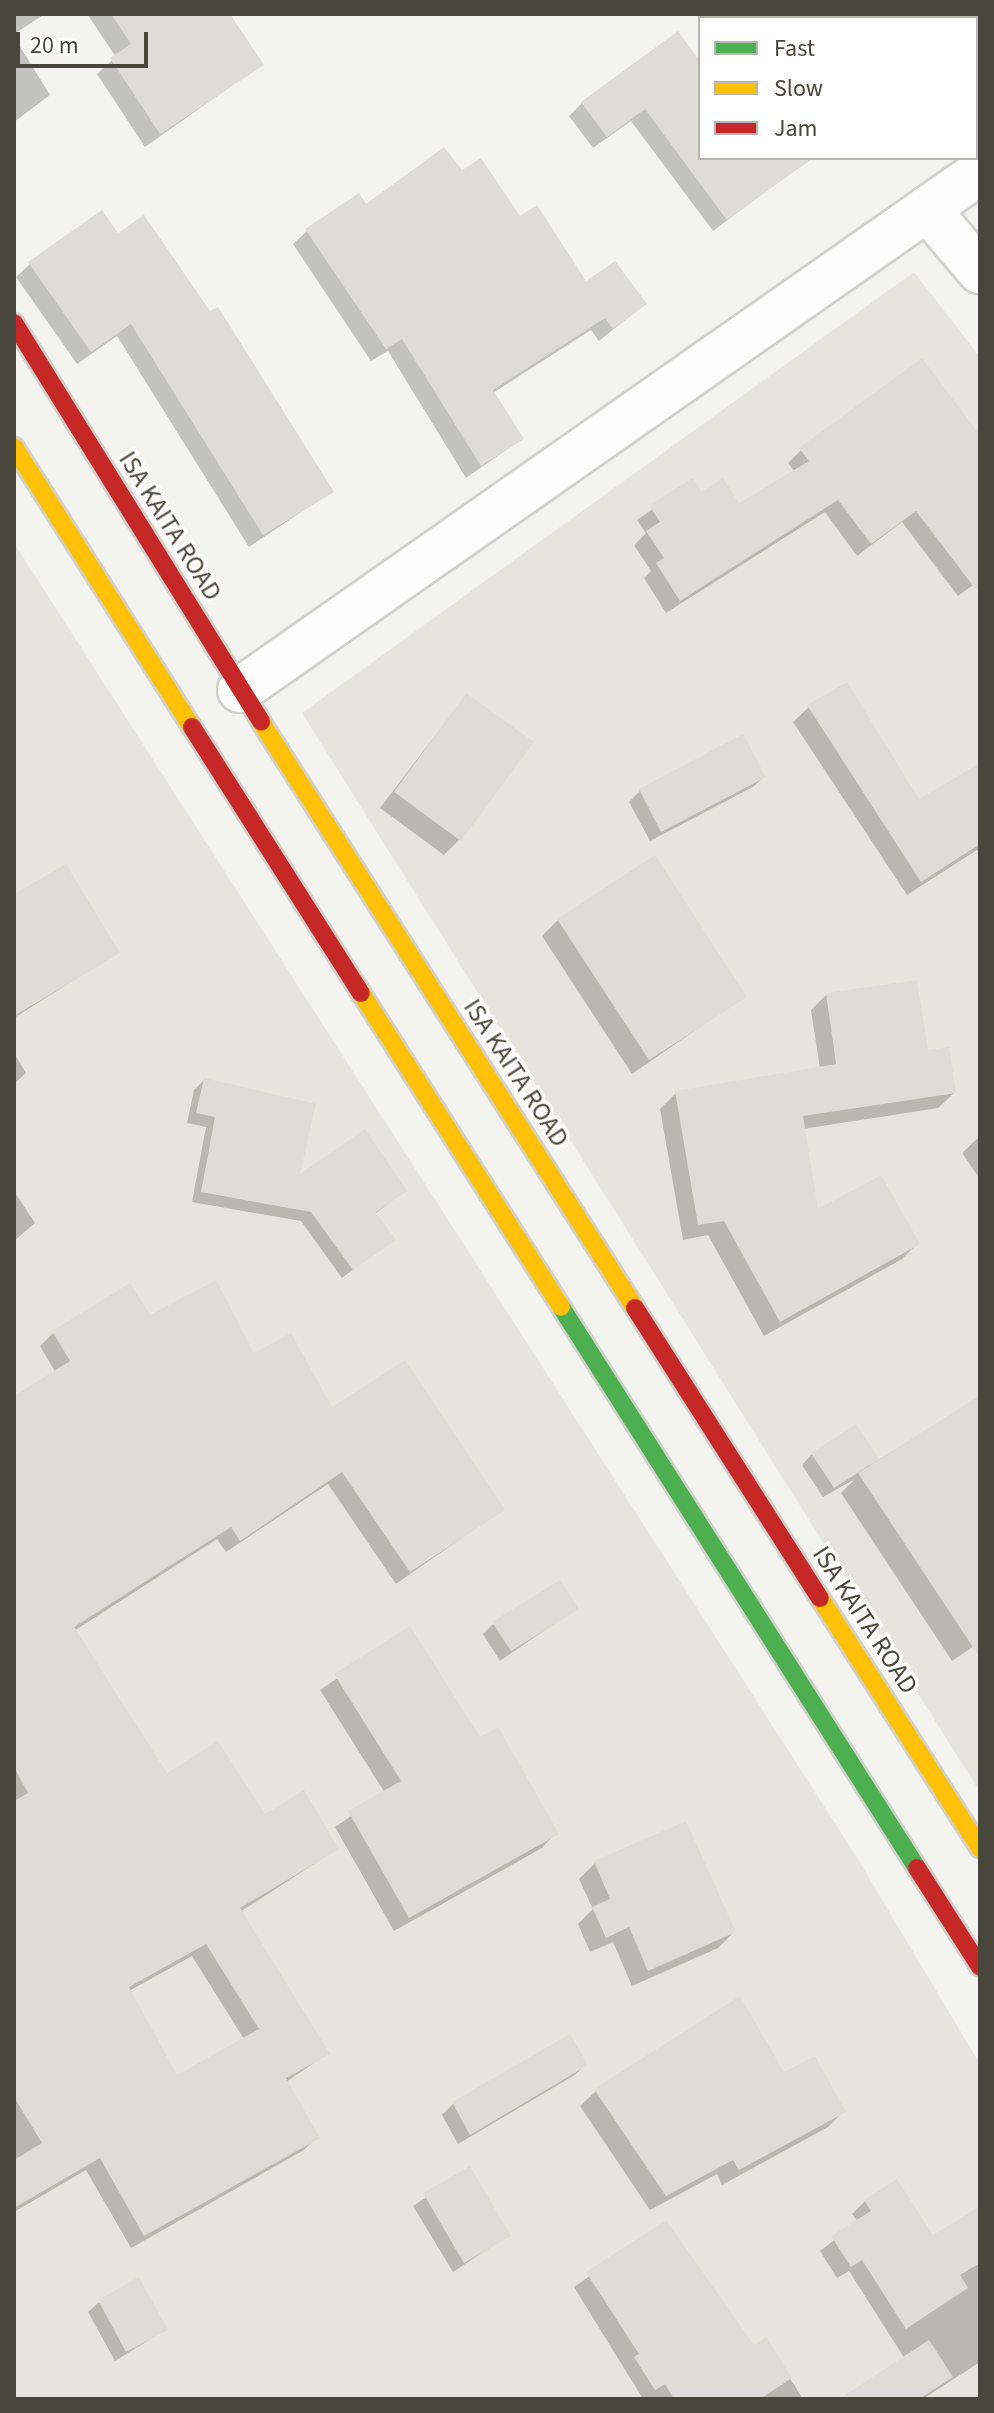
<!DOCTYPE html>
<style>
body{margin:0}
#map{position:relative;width:994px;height:2413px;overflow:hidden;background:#f3f3ef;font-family:"Source Sans 3",sans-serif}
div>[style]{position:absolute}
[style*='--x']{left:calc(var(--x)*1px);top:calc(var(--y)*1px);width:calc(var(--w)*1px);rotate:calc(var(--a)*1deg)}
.residential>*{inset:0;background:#e6e5dd}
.shadow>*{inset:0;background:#0003}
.building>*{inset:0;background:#dddcd7}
.roads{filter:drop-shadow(2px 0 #d1d1cc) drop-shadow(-2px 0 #d1d1cc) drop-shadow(0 2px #d1d1cc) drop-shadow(0 -2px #d1d1cc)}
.street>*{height:44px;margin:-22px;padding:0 22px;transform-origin:22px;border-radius:22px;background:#fdfdfd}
.fast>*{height:18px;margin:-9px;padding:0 9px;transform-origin:9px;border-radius:9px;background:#4caf50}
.slow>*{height:18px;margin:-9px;padding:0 9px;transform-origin:9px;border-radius:9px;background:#ffc107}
.jam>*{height:18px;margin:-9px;padding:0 9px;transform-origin:9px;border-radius:9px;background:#c62828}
span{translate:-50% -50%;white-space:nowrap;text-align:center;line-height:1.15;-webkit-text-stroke:7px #fff;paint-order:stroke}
.street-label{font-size:26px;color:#49463b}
.frame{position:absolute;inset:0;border:16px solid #49463b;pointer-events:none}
.legend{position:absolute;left:698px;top:16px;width:280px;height:144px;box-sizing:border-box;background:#fff;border:2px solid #b6b5b1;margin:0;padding:10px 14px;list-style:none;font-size:24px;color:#49463b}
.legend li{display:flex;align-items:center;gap:16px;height:40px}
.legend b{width:40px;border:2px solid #b6b5b1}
.scale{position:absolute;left:16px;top:32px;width:132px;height:36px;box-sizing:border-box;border:4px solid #49463b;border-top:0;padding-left:10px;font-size:24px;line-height:28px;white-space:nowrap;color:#49463b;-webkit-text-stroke:6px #fff;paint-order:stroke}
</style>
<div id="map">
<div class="residential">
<div style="clip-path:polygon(914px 272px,980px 357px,980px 1792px,302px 713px)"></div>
<div style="clip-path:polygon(14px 543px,856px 1856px,980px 2064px,980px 2399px,14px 2399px)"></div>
</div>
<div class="shadow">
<div style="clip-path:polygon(14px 14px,45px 14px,14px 34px)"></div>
<div style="clip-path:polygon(87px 14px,227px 14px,261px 65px,145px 147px,97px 74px,116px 57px)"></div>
<div style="clip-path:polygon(980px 31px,980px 77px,976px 71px)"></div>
<div style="clip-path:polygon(14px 37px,50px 95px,14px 122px)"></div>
<div style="clip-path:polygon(700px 65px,700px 158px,809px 159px,713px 231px,631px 121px,593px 148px,569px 116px,582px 103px)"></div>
<div style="clip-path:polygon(462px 173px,520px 218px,586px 284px,645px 304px,599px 341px,591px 330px,493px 393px,522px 439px,466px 478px,388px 351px,371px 361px,293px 244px,307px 231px)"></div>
<div style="clip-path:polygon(118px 236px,331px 492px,249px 547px,117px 336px,77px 364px,16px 277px,30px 264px)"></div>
<div style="clip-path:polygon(980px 438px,980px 580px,958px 596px,902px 522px,857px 556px,825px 512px,666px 613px,644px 578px,651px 571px,634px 545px,646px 533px,637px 520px,692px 481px,701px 495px,738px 506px,795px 472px,788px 463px,801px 450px)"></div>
<div style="clip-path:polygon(466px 695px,460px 839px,444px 855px,380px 808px)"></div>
<div style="clip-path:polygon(809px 707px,918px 801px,980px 766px,980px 853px,977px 850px,907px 895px,793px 722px)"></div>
<div style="clip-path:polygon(742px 737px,764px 777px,753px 787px,650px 841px,629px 802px,640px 791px)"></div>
<div style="clip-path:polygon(558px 920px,745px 996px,632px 1074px,542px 936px)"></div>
<div style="clip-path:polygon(14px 925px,117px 953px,14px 1018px)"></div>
<div style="clip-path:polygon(826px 995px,926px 1052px,954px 1093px,938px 1108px,803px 1129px,817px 1212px,917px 1244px,902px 1259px,764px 1336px,708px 1235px,683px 1240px,660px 1109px,676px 1093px,820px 1068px,811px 1010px)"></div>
<div style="clip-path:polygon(14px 1053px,26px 1073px,14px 1084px)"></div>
<div style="clip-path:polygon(204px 1080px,297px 1178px,404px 1191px,375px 1214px,393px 1239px,342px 1278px,301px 1221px,192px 1202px,206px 1127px,187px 1123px,194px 1090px)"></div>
<div style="clip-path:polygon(980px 1136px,980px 1179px,962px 1153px)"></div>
<div style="clip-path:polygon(14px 1191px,35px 1223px,14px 1241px)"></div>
<div style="clip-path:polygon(evenodd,129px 1286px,149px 1317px,253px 1356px,331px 1410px,502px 1510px,396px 1584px,328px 1484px,226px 1552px,217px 1539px,74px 1631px,167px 1776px,337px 1849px,240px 1912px,327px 2054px,286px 2082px,317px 2137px,304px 2150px,131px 2248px,86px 2170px,14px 2212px,14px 1399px,56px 1373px,40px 1346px,53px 1333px,129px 1286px,192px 1956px,244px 2039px,176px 2077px,129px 1991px,192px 1956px)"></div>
<div style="clip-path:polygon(980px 1397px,980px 1642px,952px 1661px,841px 1493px,855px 1479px,823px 1497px,802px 1465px,812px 1454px,877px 1459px,870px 1465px)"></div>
<div style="clip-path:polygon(577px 1608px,500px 1661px,483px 1634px,493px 1624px)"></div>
<div style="clip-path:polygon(410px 1629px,479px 1740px,556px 1833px,542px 1848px,394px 1931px,335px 1827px,385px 1793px,320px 1690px)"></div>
<div style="clip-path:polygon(685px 1824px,734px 1932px,718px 1948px,632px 1986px,613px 1942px,590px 1952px,578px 1924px,593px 1909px,579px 1879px,595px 1863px)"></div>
<div style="clip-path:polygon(569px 2036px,585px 2065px,575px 2075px,458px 2144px,442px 2115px,453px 2104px)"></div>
<div style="clip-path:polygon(596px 2091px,843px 2112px,828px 2127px,722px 2185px,717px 2174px,650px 2210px,580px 2106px)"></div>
<div style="clip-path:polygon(469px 2169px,509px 2235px,453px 2272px,413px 2206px)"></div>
<div style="clip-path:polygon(865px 2201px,933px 2237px,980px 2208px,980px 2362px,923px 2399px,843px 2399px,905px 2359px,849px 2271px,837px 2278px,820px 2251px,858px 2222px,852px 2214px)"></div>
<div style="clip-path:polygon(666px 2223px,753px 2347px,766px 2340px,803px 2399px,643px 2399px,574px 2287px)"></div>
<div style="clip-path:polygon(99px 2302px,165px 2330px,115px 2361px,88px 2312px)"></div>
</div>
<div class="building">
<div style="clip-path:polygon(111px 14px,230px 14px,264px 65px,160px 134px,110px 58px,131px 44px)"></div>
<div style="clip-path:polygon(678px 31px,700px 61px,700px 158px,813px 158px,727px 220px,645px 109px,607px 137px,581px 102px)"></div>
<div style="clip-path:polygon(444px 147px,462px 170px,481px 158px,520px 216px,537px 205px,586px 281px,615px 261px,647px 304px,613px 329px,605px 318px,493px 390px,524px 439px,481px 466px,402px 339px,386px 349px,305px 229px,359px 193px,366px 204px)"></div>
<div style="clip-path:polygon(102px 210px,118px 233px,144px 215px,210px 311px,218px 307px,334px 492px,263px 535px,131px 324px,91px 352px,28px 262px)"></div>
<div style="clip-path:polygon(922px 358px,980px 435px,980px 595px,916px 511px,871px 544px,838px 500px,680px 601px,656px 563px,664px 558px,646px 531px,660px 522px,649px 505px,693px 478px,702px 492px,723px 478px,739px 503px,809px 461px,799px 448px)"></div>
<div style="clip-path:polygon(847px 682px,919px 799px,980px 763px,980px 844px,921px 882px,807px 705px)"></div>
<div style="clip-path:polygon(466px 693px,534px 742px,461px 841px,394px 792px)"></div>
<div style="clip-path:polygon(743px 734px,766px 777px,661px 832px,639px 789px)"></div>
<div style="clip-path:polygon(655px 855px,747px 997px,649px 1060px,557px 919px)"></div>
<div style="clip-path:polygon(66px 864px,120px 953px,14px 1016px,14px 894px)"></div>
<div style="clip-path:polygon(917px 980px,928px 1050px,949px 1047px,956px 1093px,803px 1116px,818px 1209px,881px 1175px,920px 1244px,780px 1322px,724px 1221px,698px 1225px,675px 1091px,836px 1064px,826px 993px)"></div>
<div style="clip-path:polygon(204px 1078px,316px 1104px,300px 1174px,365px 1129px,407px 1191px,376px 1212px,396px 1240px,353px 1270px,311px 1212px,201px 1192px,215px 1117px,196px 1113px)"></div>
<div style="clip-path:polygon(evenodd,216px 1280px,254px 1353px,291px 1333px,332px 1407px,405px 1360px,505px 1510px,410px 1572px,342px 1472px,240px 1541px,231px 1527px,74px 1627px,167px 1773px,218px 1741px,265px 1814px,304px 1790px,339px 1849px,240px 1908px,330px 2054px,286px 2078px,320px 2138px,144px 2236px,100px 2158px,14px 2208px,14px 2160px,42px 2143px,14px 2097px,14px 1801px,28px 1793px,14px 1767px,14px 1396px,70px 1361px,52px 1331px,130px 1283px,150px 1315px,216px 1280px,206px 1944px,259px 2029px,177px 2075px,129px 1987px,206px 1944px)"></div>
<div style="clip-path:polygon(980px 1395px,980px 1658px,858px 1473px)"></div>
<div style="clip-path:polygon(856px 1424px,879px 1459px,834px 1488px,811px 1453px)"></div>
<div style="clip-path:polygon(560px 1580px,579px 1609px,511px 1651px,492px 1622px)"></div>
<div style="clip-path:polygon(410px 1626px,480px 1737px,498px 1727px,559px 1834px,409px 1918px,348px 1811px,401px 1781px,334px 1674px)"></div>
<div style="clip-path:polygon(686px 1821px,736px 1932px,648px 1971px,629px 1927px,606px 1938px,592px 1907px,610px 1899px,594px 1861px)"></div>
<div style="clip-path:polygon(740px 1996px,784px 2072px,815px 2056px,846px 2112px,739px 2170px,733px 2160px,666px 2196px,594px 2089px)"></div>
<div style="clip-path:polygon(570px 2034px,588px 2065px,470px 2135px,452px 2102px)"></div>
<div style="clip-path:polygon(470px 2166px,511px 2236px,464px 2263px,423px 2193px)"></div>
<div style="clip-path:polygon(897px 2179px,933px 2235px,980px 2206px,980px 2263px,960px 2275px,968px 2288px,906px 2329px,862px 2260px,851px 2267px,831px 2236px,871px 2211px,864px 2200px)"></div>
<div style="clip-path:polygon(666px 2220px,754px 2345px,766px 2337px,792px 2378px,760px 2399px,674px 2399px,665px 2384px,655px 2390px,634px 2357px,639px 2354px,586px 2272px)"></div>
<div style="clip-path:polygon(139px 2277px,168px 2330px,126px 2352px,98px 2300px)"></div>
<div style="clip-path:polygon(929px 2340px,953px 2377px,919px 2399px,839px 2399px)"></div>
</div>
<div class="roads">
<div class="street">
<div style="--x:927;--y:209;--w:82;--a:49.5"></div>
<div style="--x:240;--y:690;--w:903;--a:-34.99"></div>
</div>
<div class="fast">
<div style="--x:561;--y:1307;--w:664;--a:57.6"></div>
</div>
<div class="slow">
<div style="--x:14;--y:447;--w:332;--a:57.6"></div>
<div style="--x:261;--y:722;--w:695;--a:57.45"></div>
<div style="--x:361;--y:993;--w:372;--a:57.5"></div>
<div style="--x:820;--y:1598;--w:297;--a:57.4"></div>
</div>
<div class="jam">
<div style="--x:14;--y:323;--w:469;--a:58.2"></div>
<div style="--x:192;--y:727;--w:315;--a:57.6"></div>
<div style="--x:635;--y:1308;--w:344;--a:57.5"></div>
<div style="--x:917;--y:1868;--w:117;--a:57.5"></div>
</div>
</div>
<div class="street-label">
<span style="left:170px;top:526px;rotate:58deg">ISA KAITA ROAD</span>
<span style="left:516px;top:1073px;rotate:57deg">ISA KAITA ROAD</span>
<span style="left:865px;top:1620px;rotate:57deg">ISA KAITA ROAD</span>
</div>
<div class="frame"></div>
<ul class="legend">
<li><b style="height:10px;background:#4caf50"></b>Fast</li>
<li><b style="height:10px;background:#ffc107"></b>Slow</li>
<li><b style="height:10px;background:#c62828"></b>Jam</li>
</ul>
<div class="scale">20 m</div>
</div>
